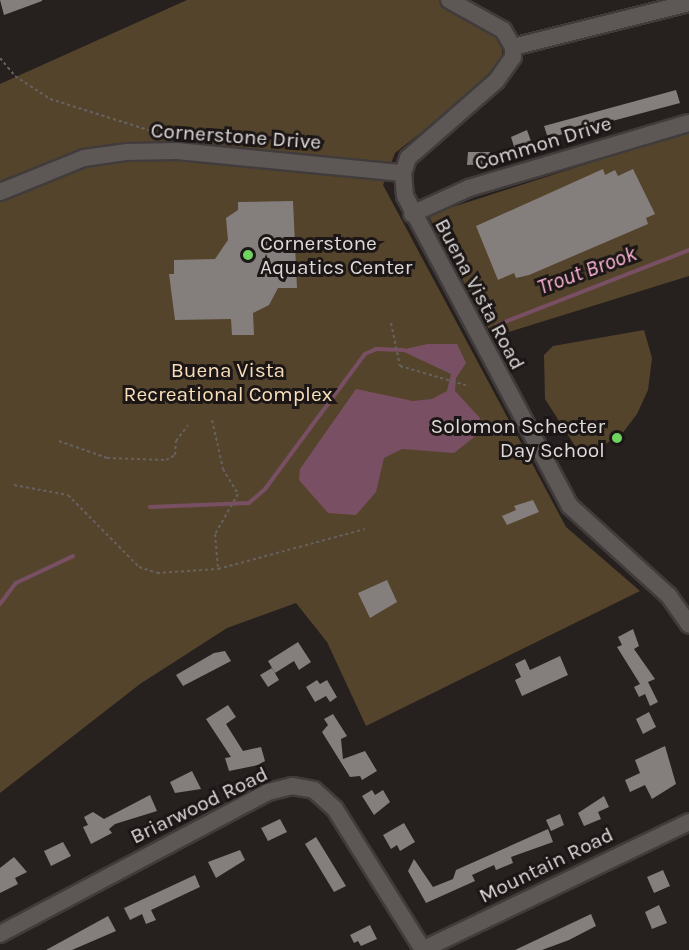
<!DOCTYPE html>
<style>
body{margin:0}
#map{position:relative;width:689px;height:950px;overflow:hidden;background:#26201f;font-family:Karla,sans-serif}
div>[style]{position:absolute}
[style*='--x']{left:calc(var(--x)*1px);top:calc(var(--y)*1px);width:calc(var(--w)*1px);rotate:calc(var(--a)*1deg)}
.green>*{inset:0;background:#54442c}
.water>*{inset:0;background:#795063}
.stream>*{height:4px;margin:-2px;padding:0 2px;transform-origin:2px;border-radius:2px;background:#795063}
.building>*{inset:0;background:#847f7c}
.path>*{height:2px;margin-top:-1px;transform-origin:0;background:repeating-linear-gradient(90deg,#666160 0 3px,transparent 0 6px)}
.roads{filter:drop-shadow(2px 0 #413c3b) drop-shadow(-2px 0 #413c3b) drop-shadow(0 2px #413c3b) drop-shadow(0 -2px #413c3b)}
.minor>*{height:16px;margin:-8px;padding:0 8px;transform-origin:8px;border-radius:8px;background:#5d5755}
.dots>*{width:16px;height:16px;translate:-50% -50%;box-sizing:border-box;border:3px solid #1c1716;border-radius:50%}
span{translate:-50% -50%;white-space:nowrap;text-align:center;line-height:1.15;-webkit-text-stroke:6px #1c1716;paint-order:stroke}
.street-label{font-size:21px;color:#dedad9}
.poi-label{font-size:21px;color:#dedad9}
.left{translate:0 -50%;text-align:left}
.right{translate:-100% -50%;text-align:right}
.park-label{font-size:21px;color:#f8dfba}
.water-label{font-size:22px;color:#fcb4d5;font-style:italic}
</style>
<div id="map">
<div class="green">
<div style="clip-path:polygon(187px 0,440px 0,500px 35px,504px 67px,395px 153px,383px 185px,566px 527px,640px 591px,366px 726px,327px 642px,296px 603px,227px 628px,140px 684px,0 793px,0 84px)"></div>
<div style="clip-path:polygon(689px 131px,689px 276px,493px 337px,428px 215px)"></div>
<div style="clip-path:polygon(644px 330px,652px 358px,648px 390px,637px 414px,621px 435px,582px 457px,545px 399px,544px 355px,553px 346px)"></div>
</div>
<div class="water">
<div style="clip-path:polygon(428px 344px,457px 344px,466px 363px,456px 378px,455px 391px,480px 418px,482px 431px,454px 453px,402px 449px,384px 458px,376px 492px,356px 515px,328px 513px,299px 480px,300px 469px,356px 389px,413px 401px,432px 399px,447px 391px,451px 374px,400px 350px)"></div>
</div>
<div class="stream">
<div style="--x:497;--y:325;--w:206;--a:-21.3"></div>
<div style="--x:150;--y:507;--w:99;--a:-2.3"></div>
<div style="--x:249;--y:503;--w:21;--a:-41"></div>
<div style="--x:265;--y:489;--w:168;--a:-53.5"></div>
<div style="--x:365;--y:354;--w:12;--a:-24"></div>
<div style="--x:376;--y:349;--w:27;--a:2"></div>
<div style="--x:0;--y:604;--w:26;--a:-53"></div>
<div style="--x:16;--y:583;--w:63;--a:-25.3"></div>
</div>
<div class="building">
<div style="clip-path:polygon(0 0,42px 0,42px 1px,4px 15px)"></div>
<div style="clip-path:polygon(676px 90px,680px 103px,548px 138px,544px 126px)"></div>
<div style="clip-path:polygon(527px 130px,533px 147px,516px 153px,511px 137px)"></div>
<div style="clip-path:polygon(468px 152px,490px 152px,488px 164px,467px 165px)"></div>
<div style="clip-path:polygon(603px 169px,605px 175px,615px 170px,618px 176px,633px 169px,655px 214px,646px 218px,648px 224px,529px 275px,516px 278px,514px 273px,498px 280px,476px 226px)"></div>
<div style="clip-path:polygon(293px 201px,297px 288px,278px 288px,269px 305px,253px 313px,254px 335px,232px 335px,231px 319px,175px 320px,169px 274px,174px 274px,174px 260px,215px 259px,228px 240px,226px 218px,238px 210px,238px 202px)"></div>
<div style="clip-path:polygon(533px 500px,539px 512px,507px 525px,502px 516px,516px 510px,514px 506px)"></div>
<div style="clip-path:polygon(387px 580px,397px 602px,370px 618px,358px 593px)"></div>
<div style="clip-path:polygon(633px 629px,639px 646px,634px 649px,655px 679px,648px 682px,658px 702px,650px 706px,645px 694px,639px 697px,634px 687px,640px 684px,617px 647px,622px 645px,618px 637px)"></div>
<div style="clip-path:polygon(298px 642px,311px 662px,299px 670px,294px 661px,275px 673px,268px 661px)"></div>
<div style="clip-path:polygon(225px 651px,231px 661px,183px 686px,176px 675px,214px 653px)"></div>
<div style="clip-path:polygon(560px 656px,568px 675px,522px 696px,515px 680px,521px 677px,515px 664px,525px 659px,530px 670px)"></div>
<div style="clip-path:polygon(272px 668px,279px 680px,268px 687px,260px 675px)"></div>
<div style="clip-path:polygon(317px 680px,320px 684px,327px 680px,337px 697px,330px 702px,326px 696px,315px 702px,306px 687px)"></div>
<div style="clip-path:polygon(228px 705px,236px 717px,226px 724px,243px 751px,261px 747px,265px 761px,258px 765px,229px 771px,225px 758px,231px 757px,206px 719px)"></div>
<div style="clip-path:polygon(649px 712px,656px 727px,643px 734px,636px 719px)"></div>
<div style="clip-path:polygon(333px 714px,347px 736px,341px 739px,343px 759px,365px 751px,377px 771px,362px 780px,360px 776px,350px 777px,322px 732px,328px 725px,324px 719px)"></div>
<div style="clip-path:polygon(665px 746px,676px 784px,652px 799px,645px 785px,630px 792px,625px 780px,640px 773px,635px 760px)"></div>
<div style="clip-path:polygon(192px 771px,201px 789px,175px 793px,170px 782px)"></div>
<div style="clip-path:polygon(372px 790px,375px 795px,383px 790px,390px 802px,374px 815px,362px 796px)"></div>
<div style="clip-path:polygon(150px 795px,157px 811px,115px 824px,109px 829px,112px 833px,91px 844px,83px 827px,88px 825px,84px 817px,93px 812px,104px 819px)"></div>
<div style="clip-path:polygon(604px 796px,609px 807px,598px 812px,601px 819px,584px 826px,578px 813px)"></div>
<div style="clip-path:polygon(560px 814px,564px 825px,551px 831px,546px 820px)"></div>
<div style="clip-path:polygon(280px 819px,287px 832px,268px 841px,261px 828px)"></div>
<div style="clip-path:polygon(404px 823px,415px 842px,400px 851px,397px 845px,391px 849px,383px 835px)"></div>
<div style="clip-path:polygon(548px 829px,553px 842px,511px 857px,513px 863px,496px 870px,494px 865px,472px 875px,475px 881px,426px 903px,408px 871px,414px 859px,433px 887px,453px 879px,456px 870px)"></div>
<div style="clip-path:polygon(316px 837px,346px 886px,334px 892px,305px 844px)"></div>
<div style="clip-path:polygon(63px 842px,71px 856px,51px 866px,44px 851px)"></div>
<div style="clip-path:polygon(240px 850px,245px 860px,216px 878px,208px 862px)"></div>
<div style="clip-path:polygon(14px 857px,27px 872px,15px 878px,18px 884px,0 893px,0 868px)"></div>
<div style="clip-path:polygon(663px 870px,670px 886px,654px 893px,647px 877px)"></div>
<div style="clip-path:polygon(195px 875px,200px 887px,151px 910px,156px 920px,146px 924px,142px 914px,130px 920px,124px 908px)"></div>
<div style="clip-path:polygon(659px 905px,667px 923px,652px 929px,645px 912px)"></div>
<div style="clip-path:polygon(591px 914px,596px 926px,569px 940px,542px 950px,515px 950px)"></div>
<div style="clip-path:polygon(108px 916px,116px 931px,72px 950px,46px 950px)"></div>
<div style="clip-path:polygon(370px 925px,377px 939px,361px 946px,358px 941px,354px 943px,350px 935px)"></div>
</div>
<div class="path">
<div style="--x:0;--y:58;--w:23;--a:50"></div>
<div style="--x:15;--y:76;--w:42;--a:33.3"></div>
<div style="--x:50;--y:99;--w:123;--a:17.5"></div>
<div style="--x:391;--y:323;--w:44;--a:78.2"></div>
<div style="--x:400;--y:366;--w:72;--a:16.2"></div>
<div style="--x:212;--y:420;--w:50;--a:77.3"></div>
<div style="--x:223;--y:469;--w:29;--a:59"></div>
<div style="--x:238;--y:494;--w:46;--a:119.9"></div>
<div style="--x:215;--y:534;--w:35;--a:85"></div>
<div style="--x:59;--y:441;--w:51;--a:19.5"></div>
<div style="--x:107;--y:458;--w:59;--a:1.9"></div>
<div style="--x:166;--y:460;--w:10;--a:-29"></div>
<div style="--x:175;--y:455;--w:14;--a:-86"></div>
<div style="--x:176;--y:441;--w:20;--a:-53"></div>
<div style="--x:14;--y:485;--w:55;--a:10.5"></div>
<div style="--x:68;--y:495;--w:101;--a:45.4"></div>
<div style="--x:139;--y:567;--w:19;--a:18"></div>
<div style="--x:157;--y:573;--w:61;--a:-3.8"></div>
<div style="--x:218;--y:569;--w:152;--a:-15.2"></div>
</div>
<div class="roads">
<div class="minor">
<div style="--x:449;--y:0;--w:62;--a:29.1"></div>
<div style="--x:503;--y:30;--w:20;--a:60"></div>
<div style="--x:513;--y:47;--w:10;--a:90"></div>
<div style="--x:513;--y:57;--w:29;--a:125"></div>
<div style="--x:496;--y:81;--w:117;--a:138.8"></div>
<div style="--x:408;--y:158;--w:16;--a:108"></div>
<div style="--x:403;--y:173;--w:23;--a:85"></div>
<div style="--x:405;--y:196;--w:351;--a:62"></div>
<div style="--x:570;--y:506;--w:134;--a:42.3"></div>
<div style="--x:669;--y:596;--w:35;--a:55"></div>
<div style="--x:513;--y:47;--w:181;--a:-14"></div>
<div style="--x:0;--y:192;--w:91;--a:-22"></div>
<div style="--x:84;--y:158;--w:42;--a:-8.1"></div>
<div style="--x:126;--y:152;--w:51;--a:-1.1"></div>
<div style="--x:177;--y:151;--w:227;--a:5.6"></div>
<div style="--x:412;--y:214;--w:63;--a:-24.5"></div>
<div style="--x:469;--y:188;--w:229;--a:-16.5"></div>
<div style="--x:0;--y:934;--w:303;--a:-27.9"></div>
<div style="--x:268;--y:792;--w:25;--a:-14"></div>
<div style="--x:292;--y:786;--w:22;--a:10"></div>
<div style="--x:314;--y:790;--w:28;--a:42"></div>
<div style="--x:335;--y:809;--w:166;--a:58"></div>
<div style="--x:422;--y:950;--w:296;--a:-25.6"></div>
</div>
</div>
<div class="dots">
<div style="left:248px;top:255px;background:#6fd35f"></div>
<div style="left:617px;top:438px;background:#6fd35f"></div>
</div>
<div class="street-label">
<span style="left:236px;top:136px;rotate:4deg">Cornerstone Drive</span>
<span style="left:543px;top:143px;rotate:-17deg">Common Drive</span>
<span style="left:480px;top:294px;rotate:62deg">Buena Vista Road</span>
<span style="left:199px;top:805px;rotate:-26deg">Briarwood Road</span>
<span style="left:546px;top:865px;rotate:-26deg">Mountain Road</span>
</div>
<div class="poi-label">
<span class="left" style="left:260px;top:255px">Cornerstone<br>Aquatics Center</span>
<span class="right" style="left:605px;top:438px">Solomon Schecter<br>Day School</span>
</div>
<div class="park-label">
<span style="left:228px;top:382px">Buena Vista<br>Recreational Complex</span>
</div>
<div class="water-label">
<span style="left:587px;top:271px;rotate:-20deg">Trout Brook</span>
</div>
</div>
